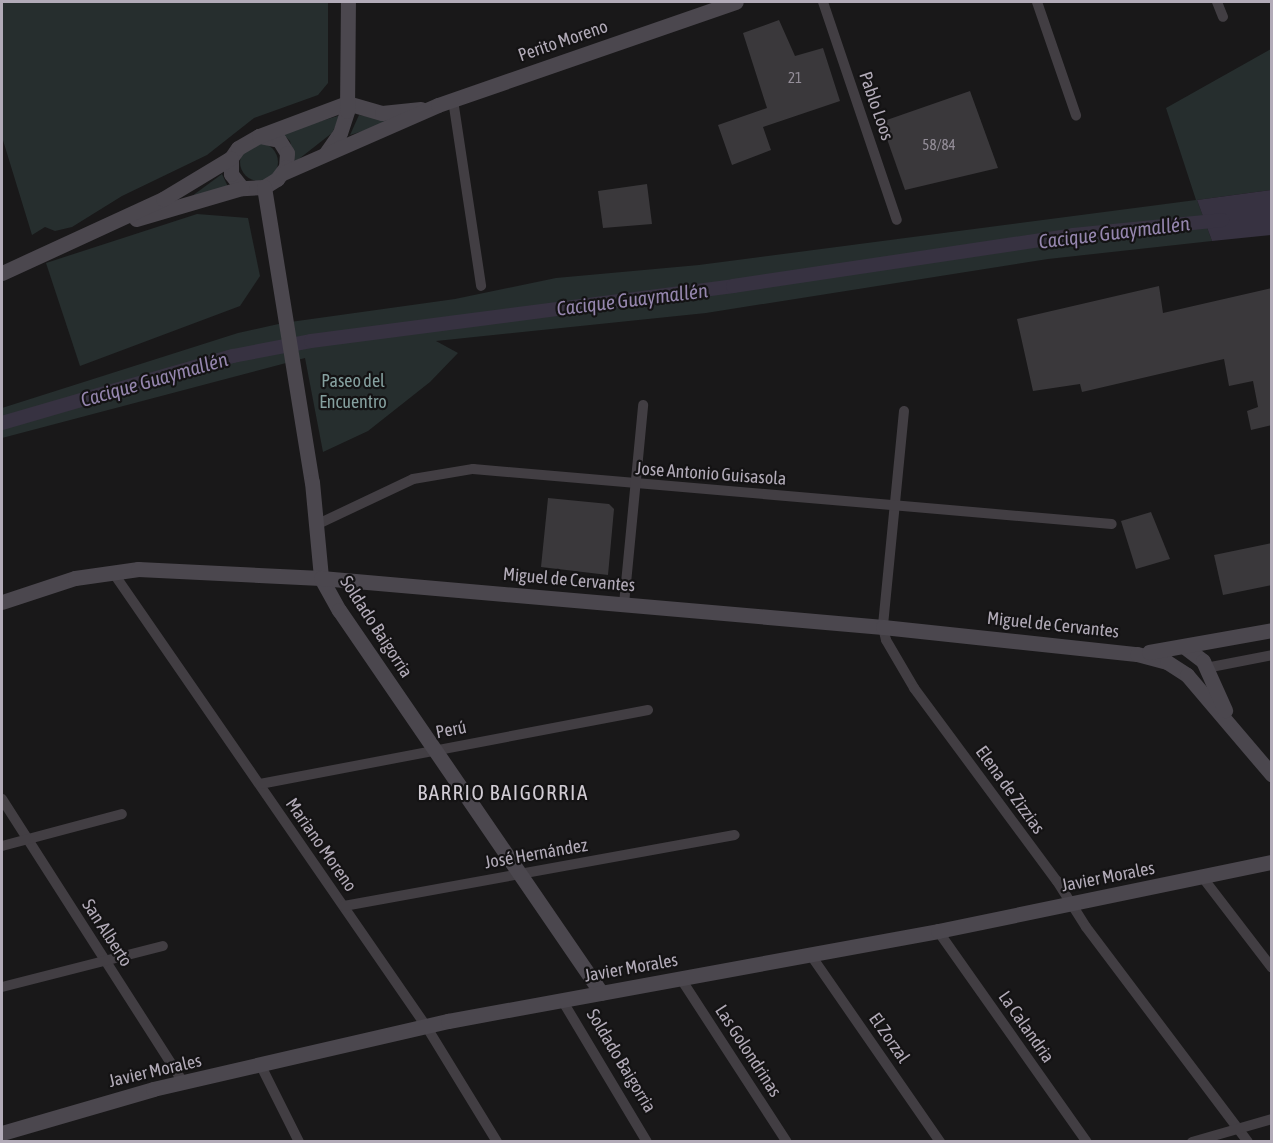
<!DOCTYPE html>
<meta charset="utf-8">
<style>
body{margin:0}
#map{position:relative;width:1273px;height:1143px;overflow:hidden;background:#191819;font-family:"Asap Condensed",sans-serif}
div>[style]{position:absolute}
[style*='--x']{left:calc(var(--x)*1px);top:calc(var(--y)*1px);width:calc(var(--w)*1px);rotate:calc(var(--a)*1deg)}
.green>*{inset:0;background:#262e2e}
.round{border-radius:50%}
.water>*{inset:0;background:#373241}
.canal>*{height:14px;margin:-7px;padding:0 7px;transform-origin:7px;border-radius:7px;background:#373241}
.building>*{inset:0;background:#3a383b}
.street>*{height:10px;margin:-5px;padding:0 5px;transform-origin:5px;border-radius:5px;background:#423e43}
.secondary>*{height:15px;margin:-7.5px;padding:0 7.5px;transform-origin:7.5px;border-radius:7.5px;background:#4b474e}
span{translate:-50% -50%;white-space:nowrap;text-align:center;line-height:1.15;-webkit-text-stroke:4.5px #141314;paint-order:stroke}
.number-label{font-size:15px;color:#948e99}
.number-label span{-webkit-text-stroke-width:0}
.street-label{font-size:18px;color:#b2abb8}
.park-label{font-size:18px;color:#85a09f}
.water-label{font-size:20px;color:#9586ae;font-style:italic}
.quarter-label{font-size:21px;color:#d1ccd4;letter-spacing:1.5px}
.frame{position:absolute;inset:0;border:3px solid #b2abb8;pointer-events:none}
</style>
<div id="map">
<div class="green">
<div style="clip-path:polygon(2px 2px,328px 2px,328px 83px,318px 95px,254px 118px,207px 155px,122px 196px,72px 227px,55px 231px,45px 227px,32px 235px,2px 137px)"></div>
<div style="clip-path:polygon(1271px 49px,1271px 190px,1197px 200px,1212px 241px,1048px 259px,706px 313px,436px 341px,458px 353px,430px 382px,368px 431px,323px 452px,305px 358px,2px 438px,2px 408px,238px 333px,283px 323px,455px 299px,556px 278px,699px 265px,1196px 200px,1166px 108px)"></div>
<div style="clip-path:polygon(341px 115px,332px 133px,295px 162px,290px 141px,282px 133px)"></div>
<div style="clip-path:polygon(359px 115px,389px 120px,389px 123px,350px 135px)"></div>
<div class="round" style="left:240px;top:143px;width:38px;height:38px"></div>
<div style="clip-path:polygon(222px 174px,229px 189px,192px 196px)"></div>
<div style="clip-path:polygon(197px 214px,248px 218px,260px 276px,240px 306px,80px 366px,46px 263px)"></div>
</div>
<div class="water">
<div style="clip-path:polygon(1271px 190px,1271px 235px,1212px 241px,1197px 200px)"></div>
</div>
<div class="canal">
<div style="--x:2;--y:423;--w:241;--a:-16.2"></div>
<div style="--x:233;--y:356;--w:79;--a:-10.9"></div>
<div style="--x:311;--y:341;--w:426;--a:-7.4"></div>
<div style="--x:733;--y:286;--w:344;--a:-8.5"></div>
<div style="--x:1073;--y:235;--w:150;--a:-5.7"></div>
</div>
<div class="building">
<div style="clip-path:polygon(779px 20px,795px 56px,823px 48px,840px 101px,763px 127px,771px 150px,732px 165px,718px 125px,767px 108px,743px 33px)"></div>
<div style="clip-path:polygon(970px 91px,998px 168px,905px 190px,881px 122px)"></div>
<div style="clip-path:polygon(647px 184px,652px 224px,603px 228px,598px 191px)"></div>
<div style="clip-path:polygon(1159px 286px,1163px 313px,1272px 288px,1272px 425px,1251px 430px,1247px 411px,1258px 407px,1253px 381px,1229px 386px,1224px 359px,1082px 392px,1080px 384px,1033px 391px,1017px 319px)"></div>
<div style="clip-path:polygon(548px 498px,609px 504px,614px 509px,608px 575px,541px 567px)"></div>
<div style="clip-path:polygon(1151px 512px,1170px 559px,1136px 569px,1121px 521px)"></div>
<div style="clip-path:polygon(1272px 543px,1272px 585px,1223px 595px,1214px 555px)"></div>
</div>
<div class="street">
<div style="--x:823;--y:2;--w:230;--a:71.3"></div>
<div style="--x:1037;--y:2;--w:120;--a:71"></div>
<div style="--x:1217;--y:2;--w:16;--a:68"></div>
<div style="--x:453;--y:100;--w:188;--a:81.4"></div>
<div style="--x:904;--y:411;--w:217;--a:95.6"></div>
<div style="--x:883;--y:627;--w:13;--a:77"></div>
<div style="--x:886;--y:640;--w:56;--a:59.7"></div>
<div style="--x:914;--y:688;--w:240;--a:53.5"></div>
<div style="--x:1057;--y:881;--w:54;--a:57.8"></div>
<div style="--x:1086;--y:927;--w:269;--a:53"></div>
<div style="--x:318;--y:524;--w:105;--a:-25.3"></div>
<div style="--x:413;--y:479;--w:61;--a:-9.5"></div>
<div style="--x:473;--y:469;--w:641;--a:4.92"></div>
<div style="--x:112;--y:571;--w:553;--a:55.39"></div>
<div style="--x:426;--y:1026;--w:136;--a:58.5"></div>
<div style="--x:624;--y:604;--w:200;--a:-84.5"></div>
<div style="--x:1211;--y:667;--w:62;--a:-11.1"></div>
<div style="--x:260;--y:784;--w:395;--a:-10.8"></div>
<div style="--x:2;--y:799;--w:338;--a:57.4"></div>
<div style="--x:2;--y:846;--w:124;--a:-14.9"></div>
<div style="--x:1203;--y:878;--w:113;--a:52.5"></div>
<div style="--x:344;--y:906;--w:397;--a:-10.3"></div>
<div style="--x:938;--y:931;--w:258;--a:54.8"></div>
<div style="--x:810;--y:954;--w:229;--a:55.3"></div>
<div style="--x:681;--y:979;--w:194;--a:57"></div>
<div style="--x:2;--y:987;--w:166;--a:-14.3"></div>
<div style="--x:562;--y:1000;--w:165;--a:59.1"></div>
<div style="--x:261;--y:1066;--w:85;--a:63.4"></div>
<div style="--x:1192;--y:1142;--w:83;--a:-16"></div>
</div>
<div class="secondary">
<div style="--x:259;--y:136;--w:20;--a:11"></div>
<div style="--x:279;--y:140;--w:15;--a:58"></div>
<div style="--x:287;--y:153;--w:14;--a:94"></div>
<div style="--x:286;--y:167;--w:15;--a:127"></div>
<div style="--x:277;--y:179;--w:15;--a:148"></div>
<div style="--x:264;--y:187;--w:22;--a:177"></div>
<div style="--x:242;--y:188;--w:18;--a:-128"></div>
<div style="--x:231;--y:174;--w:16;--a:-90"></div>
<div style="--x:231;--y:158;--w:12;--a:-55"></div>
<div style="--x:238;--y:148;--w:24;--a:-30"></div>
<div style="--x:259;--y:136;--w:94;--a:-20.6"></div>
<div style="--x:347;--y:103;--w:36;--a:16"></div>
<div style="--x:382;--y:113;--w:39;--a:-6"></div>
<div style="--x:326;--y:153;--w:24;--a:-55"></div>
<div style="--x:340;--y:133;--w:23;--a:-72"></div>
<div style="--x:347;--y:111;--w:109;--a:-89.5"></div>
<div style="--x:283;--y:173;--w:169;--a:-23.7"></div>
<div style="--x:438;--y:105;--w:315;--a:-19.1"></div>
<div style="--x:264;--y:187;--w:299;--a:80.8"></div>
<div style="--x:312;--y:482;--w:96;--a:84.6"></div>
<div style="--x:321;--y:578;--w:37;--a:61"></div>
<div style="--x:339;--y:610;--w:464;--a:55.6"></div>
<div style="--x:136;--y:219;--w:110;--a:-16.3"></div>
<div style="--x:2;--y:273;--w:177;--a:-24.7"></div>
<div style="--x:163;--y:199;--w:79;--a:-31.1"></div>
<div style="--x:2;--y:602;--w:77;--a:-18.2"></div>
<div style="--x:75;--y:578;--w:64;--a:-8.1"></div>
<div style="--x:138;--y:569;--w:183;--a:2.8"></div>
<div style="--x:321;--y:578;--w:564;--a:4.98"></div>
<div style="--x:883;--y:627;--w:255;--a:6.1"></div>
<div style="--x:1137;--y:654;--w:31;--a:15"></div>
<div style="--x:1167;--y:662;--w:24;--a:33"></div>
<div style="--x:1187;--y:675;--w:131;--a:49.6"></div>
<div style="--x:1186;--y:648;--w:21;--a:37"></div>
<div style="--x:1203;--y:661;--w:54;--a:65.8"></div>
<div style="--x:1149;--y:652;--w:125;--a:-10.1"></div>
<div style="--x:2;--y:1133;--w:157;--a:-16.2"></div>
<div style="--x:153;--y:1089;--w:303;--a:-13"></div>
<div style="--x:448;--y:1021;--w:498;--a:-10.4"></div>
<div style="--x:938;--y:931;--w:341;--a:-11.7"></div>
</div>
<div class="number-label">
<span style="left:795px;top:78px">21</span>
<span style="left:939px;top:145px">58/84</span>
</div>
<div class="street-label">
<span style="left:563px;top:41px;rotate:-19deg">Perito Moreno</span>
<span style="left:876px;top:106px;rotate:71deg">Pablo Loos</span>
<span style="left:711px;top:474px;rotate:4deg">Jose Antonio Guisasola</span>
<span style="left:569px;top:580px;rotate:5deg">Miguel de Cervantes</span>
<span style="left:1053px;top:625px;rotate:6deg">Miguel de Cervantes</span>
<span style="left:376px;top:627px;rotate:57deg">Soldado Baigorria</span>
<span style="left:451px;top:730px;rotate:-11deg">Perú</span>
<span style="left:1010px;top:790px;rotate:54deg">Elena de Zizzias</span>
<span style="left:321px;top:845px;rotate:55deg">Mariano Moreno</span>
<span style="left:536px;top:854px;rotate:-10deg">José Hernández</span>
<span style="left:1108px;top:877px;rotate:-11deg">Javier Morales</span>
<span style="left:107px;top:933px;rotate:57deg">San Alberto</span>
<span style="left:631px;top:968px;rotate:-10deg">Javier Morales</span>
<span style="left:1026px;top:1027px;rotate:55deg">La Calandria</span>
<span style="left:889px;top:1038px;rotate:55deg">El Zorzal</span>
<span style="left:748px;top:1051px;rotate:57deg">Las Golondrinas</span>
<span style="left:621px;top:1061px;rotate:59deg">Soldado Baigorria</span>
<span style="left:155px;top:1071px;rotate:-13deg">Javier Morales</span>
</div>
<div class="park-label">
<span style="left:353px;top:392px">Paseo del<br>Encuentro</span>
</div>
<div class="water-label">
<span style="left:1114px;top:232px;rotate:-7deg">Cacique Guaymallén</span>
<span style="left:632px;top:299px;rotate:-7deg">Cacique Guaymallén</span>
<span style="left:154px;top:379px;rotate:-16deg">Cacique Guaymallén</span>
</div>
<div class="quarter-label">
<span style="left:503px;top:792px">BARRIO BAIGORRIA</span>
</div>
<div class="frame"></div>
</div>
